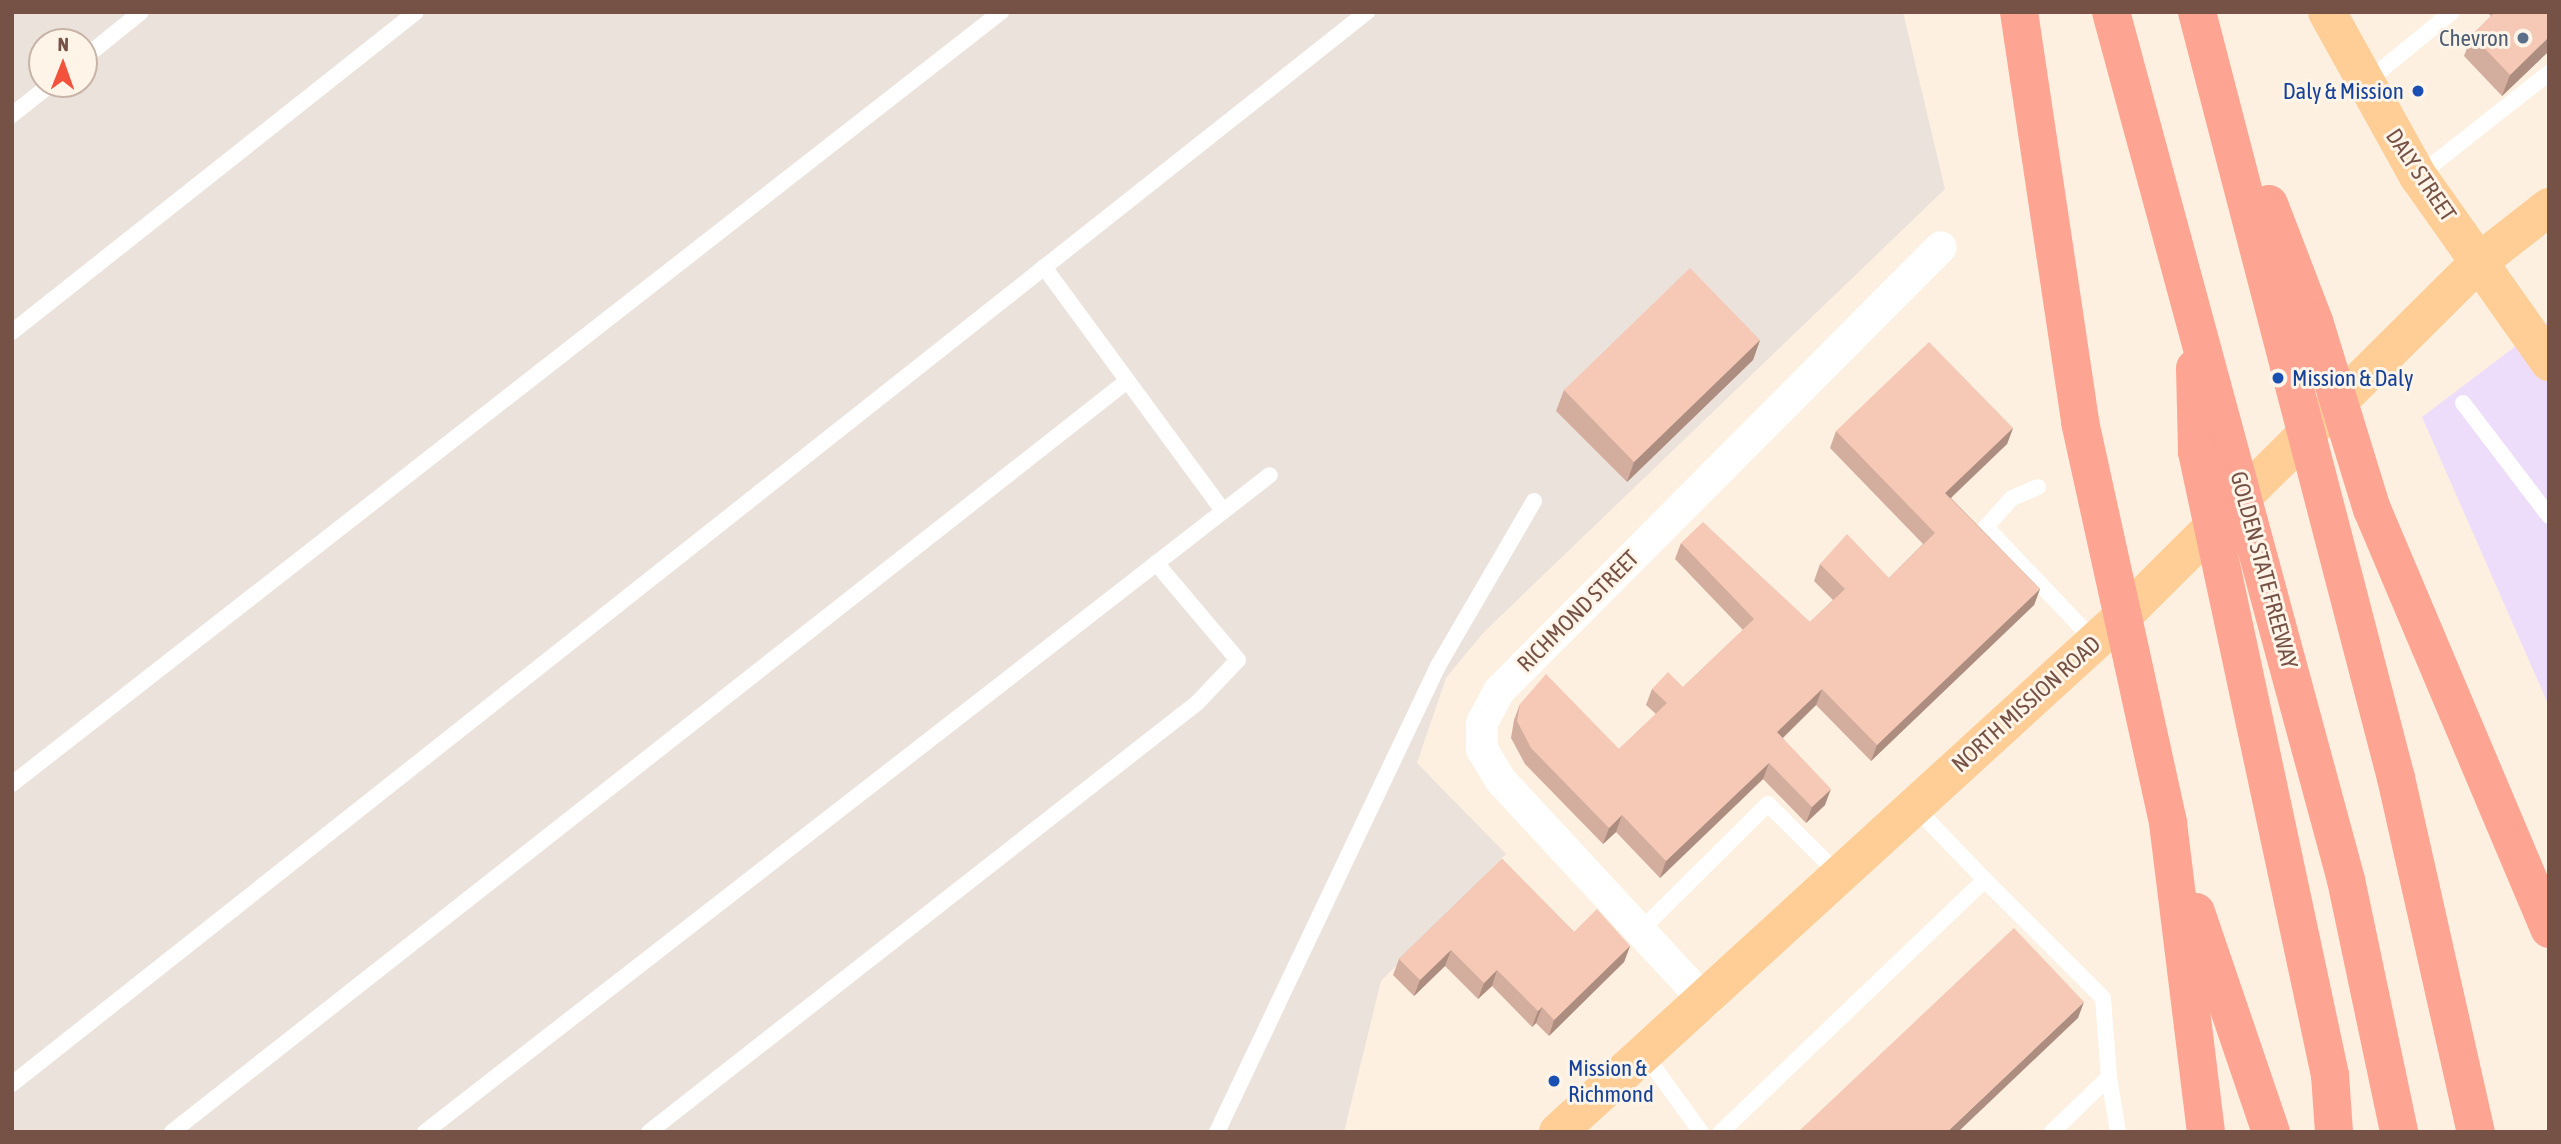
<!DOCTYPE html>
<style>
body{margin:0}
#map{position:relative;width:2561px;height:1144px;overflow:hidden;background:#fef0e0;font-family:"Asap Condensed",sans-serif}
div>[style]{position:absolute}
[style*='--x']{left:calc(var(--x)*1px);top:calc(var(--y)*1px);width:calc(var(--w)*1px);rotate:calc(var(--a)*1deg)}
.industrial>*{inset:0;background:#ece2dc}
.education>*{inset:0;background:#edddfa}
.lane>*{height:16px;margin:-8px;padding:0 8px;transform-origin:8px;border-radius:8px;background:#fff}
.street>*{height:32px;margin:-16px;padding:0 16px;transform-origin:16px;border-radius:16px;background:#fff}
.primary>*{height:38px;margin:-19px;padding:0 19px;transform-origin:19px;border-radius:19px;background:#ffce96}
.highway>*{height:38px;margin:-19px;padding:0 19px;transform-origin:19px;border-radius:19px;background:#fda492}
.wall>*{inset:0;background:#d3ad9d}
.shaded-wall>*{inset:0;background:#ac8d7f}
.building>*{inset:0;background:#f5c9b6}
.dots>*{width:19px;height:19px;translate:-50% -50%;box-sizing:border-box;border:4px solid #fff4e8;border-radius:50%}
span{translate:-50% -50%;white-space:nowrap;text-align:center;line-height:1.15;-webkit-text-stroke:6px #fff4e8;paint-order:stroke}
.service-label{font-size:23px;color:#4e5e75}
.right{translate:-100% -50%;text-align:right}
.transit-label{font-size:23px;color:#164399}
.left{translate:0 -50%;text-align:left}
.street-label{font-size:23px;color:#765246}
.frame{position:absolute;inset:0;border:14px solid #765246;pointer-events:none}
.north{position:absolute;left:28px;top:28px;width:70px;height:70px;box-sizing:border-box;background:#fff4e8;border:2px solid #c8b3a7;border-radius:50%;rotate:1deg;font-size:19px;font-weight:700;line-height:28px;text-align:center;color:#765246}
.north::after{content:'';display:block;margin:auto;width:24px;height:32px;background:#f1533c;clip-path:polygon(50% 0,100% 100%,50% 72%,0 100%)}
</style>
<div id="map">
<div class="industrial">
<div style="clip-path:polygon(evenodd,12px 12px,1903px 12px,1945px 189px,1483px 633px,1446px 678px,1417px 763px,1506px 854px,1381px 981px,1344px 1132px,12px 1132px,12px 12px,42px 42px,84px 42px,84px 84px,42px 84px,42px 42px)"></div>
</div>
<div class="education">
<div style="clip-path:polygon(2549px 321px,2549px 706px,2422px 417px)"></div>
</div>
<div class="lane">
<div style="--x:84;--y:58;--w:73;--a:-38.9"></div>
<div style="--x:2364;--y:84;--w:114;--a:-39.3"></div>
<div style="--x:12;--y:115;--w:50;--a:-38.5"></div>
<div style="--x:2418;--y:176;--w:167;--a:-38.2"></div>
<div style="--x:1044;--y:267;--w:303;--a:53.7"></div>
<div style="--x:12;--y:332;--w:515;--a:-38.38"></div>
<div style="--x:2463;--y:403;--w:142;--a:52.7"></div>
<div style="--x:2038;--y:487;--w:28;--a:157"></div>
<div style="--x:2012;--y:498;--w:39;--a:132"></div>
<div style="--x:1986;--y:527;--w:158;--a:46.5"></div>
<div style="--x:12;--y:784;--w:1255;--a:-37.98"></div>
<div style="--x:1985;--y:880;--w:167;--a:45"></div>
<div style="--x:2103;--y:998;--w:79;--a:85.7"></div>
<div style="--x:2109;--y:1077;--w:79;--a:136"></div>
<div style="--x:1640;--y:931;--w:180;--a:-44.8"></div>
<div style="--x:1768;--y:804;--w:100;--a:45"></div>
<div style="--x:1645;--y:1055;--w:95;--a:54"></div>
<div style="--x:2109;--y:1077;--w:56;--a:80.7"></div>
<div style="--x:12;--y:1084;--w:1728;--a:-38.35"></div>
<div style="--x:172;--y:1132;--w:1215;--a:-38.18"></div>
<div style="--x:425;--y:1132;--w:1070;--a:-37.87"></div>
<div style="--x:649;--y:1132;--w:696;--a:-38.06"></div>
<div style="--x:1197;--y:703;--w:59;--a:-46.4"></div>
<div style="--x:1238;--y:660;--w:127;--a:-130.2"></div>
<div style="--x:1217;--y:1132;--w:516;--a:-64.63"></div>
<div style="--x:1438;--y:666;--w:191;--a:-59.8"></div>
<div style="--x:1721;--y:1132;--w:365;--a:-43.7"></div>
<div style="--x:1985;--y:880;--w:101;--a:-133.8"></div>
</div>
<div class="street">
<div style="--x:1706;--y:1002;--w:301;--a:-132.8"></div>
<div style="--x:1501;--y:781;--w:37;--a:-121"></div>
<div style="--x:1482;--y:749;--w:26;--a:-90"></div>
<div style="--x:1482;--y:723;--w:36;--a:-62"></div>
<div style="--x:1499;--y:691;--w:626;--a:-45.13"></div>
</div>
<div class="primary">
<div style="--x:2327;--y:12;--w:188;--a:61"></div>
<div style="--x:2418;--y:176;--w:228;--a:54.8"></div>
<div style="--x:1558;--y:1132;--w:767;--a:-42.41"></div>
<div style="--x:2124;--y:615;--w:502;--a:-44.84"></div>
<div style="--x:2480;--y:261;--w:88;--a:-38"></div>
</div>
<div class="highway">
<div style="--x:2019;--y:12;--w:415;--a:81.5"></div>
<div style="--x:2080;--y:422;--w:411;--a:77.6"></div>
<div style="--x:2168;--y:823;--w:311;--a:83"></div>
<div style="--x:2111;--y:12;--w:899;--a:74.85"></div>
<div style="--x:2346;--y:880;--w:258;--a:78.1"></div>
<div style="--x:2197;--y:12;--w:791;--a:75.44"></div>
<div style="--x:2396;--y:778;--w:363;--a:77.3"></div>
<div style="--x:2269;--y:204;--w:125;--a:69"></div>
<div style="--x:2314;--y:321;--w:197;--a:72.9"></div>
<div style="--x:2372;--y:509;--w:456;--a:67.1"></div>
<div style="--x:2195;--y:368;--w:84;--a:88.6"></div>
<div style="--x:2197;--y:452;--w:637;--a:77.95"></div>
<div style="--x:2330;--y:1075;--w:57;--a:86"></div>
<div style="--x:2196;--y:912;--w:232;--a:71.2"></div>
</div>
<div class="wall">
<div style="clip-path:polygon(2487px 12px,2549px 12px,2549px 51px,2502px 96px,2464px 56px,2472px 35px,2491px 16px)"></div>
<div style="clip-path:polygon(1760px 340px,1753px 360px,1627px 482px,1556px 411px,1564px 390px)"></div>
<div style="clip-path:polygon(2013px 428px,2007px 444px,1951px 498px,2040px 589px,2034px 605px,1871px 761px,1816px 705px,1783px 738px,1825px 805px,1806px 823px,1763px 779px,1660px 878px,1616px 832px,1603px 844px,1525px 764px,1511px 738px,1514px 720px,1520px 704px,1619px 749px,1656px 714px,1646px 705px,1652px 689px,1683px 687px,1743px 630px,1675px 559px,1681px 543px,1810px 622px,1833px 600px,1814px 581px,1820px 564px,1889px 578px,1923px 544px,1830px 448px,1836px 431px)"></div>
<div style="clip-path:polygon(1502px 859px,1574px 932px,1630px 946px,1624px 962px,1549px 1036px,1536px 1023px,1532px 1027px,1492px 986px,1478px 999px,1445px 966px,1414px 996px,1393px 975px,1399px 959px)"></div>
</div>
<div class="shaded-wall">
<div style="clip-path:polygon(2549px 37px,2549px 51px,2502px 96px,2510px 75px)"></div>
<div style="clip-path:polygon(1760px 340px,1753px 360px,1627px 482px,1634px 462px)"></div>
<div style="clip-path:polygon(2013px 428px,2007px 444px,1939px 509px,1945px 493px)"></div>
<div style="clip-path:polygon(2040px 589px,2034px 605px,1871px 761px,1877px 745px)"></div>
<div style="clip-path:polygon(1822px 689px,1816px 705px,1771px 749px,1777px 732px)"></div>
<div style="clip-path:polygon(1769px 763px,1763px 779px,1660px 878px,1666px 861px)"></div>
<div style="clip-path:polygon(1831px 789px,1825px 805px,1806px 823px,1812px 807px)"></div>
<div style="clip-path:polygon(1622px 815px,1616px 832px,1603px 844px,1609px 828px)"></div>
<div style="clip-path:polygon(1630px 946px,1624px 962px,1549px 1036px,1554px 1020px)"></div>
<div style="clip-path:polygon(1451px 950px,1445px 966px,1414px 996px,1420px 980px)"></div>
<div style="clip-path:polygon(1497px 970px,1492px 986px,1478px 999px,1484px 983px)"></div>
<div style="clip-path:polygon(2084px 1002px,2078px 1018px,1958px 1132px,1947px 1132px)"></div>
<div style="clip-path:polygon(1542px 1007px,1536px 1023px,1532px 1027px,1538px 1011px)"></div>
</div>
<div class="building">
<div style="clip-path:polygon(2495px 12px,2549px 12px,2549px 37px,2510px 75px,2472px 35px)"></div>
<div style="clip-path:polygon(1690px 268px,1760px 340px,1634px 462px,1564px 390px)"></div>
<div style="clip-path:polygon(1929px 342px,2013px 428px,1945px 493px,2040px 589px,1877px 745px,1822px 689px,1777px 732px,1831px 789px,1812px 807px,1769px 763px,1666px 861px,1622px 815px,1609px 828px,1531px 748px,1517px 721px,1520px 704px,1546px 674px,1619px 749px,1667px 703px,1652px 689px,1668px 672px,1683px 687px,1754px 619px,1681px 543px,1703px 522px,1810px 622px,1845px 589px,1820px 564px,1847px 534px,1889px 578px,1935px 533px,1836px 431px)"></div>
<div style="clip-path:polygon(1502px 859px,1574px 932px,1597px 909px,1630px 946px,1554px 1020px,1542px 1007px,1538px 1011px,1497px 970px,1484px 983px,1451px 950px,1420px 980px,1399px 959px)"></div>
<div style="clip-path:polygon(2014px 928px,2084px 1002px,1947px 1132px,1798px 1132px)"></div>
</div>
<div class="dots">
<div style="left:2523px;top:38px;background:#5c6f8a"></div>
<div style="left:2418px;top:91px;background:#1a4fb4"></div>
<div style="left:2278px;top:378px;background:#1a4fb4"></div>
<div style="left:1554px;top:1081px;background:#1a4fb4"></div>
</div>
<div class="service-label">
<span class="right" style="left:2509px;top:38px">Chevron</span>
</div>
<div class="transit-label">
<span class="right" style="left:2404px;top:91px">Daly &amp; Mission</span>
<span class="left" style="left:2292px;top:378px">Mission &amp; Daly</span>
<span class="left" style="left:1568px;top:1081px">Mission &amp;<br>Richmond</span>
</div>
<div class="street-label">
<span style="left:2421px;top:175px;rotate:56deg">DALY STREET</span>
<span style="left:2264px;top:570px;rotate:75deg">GOLDEN STATE FREEWAY</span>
<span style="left:1578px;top:611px;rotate:-45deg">RICHMOND STREET</span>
<span style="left:2026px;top:704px;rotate:-42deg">NORTH MISSION ROAD</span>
</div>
<div class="frame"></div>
<div class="north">N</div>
</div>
